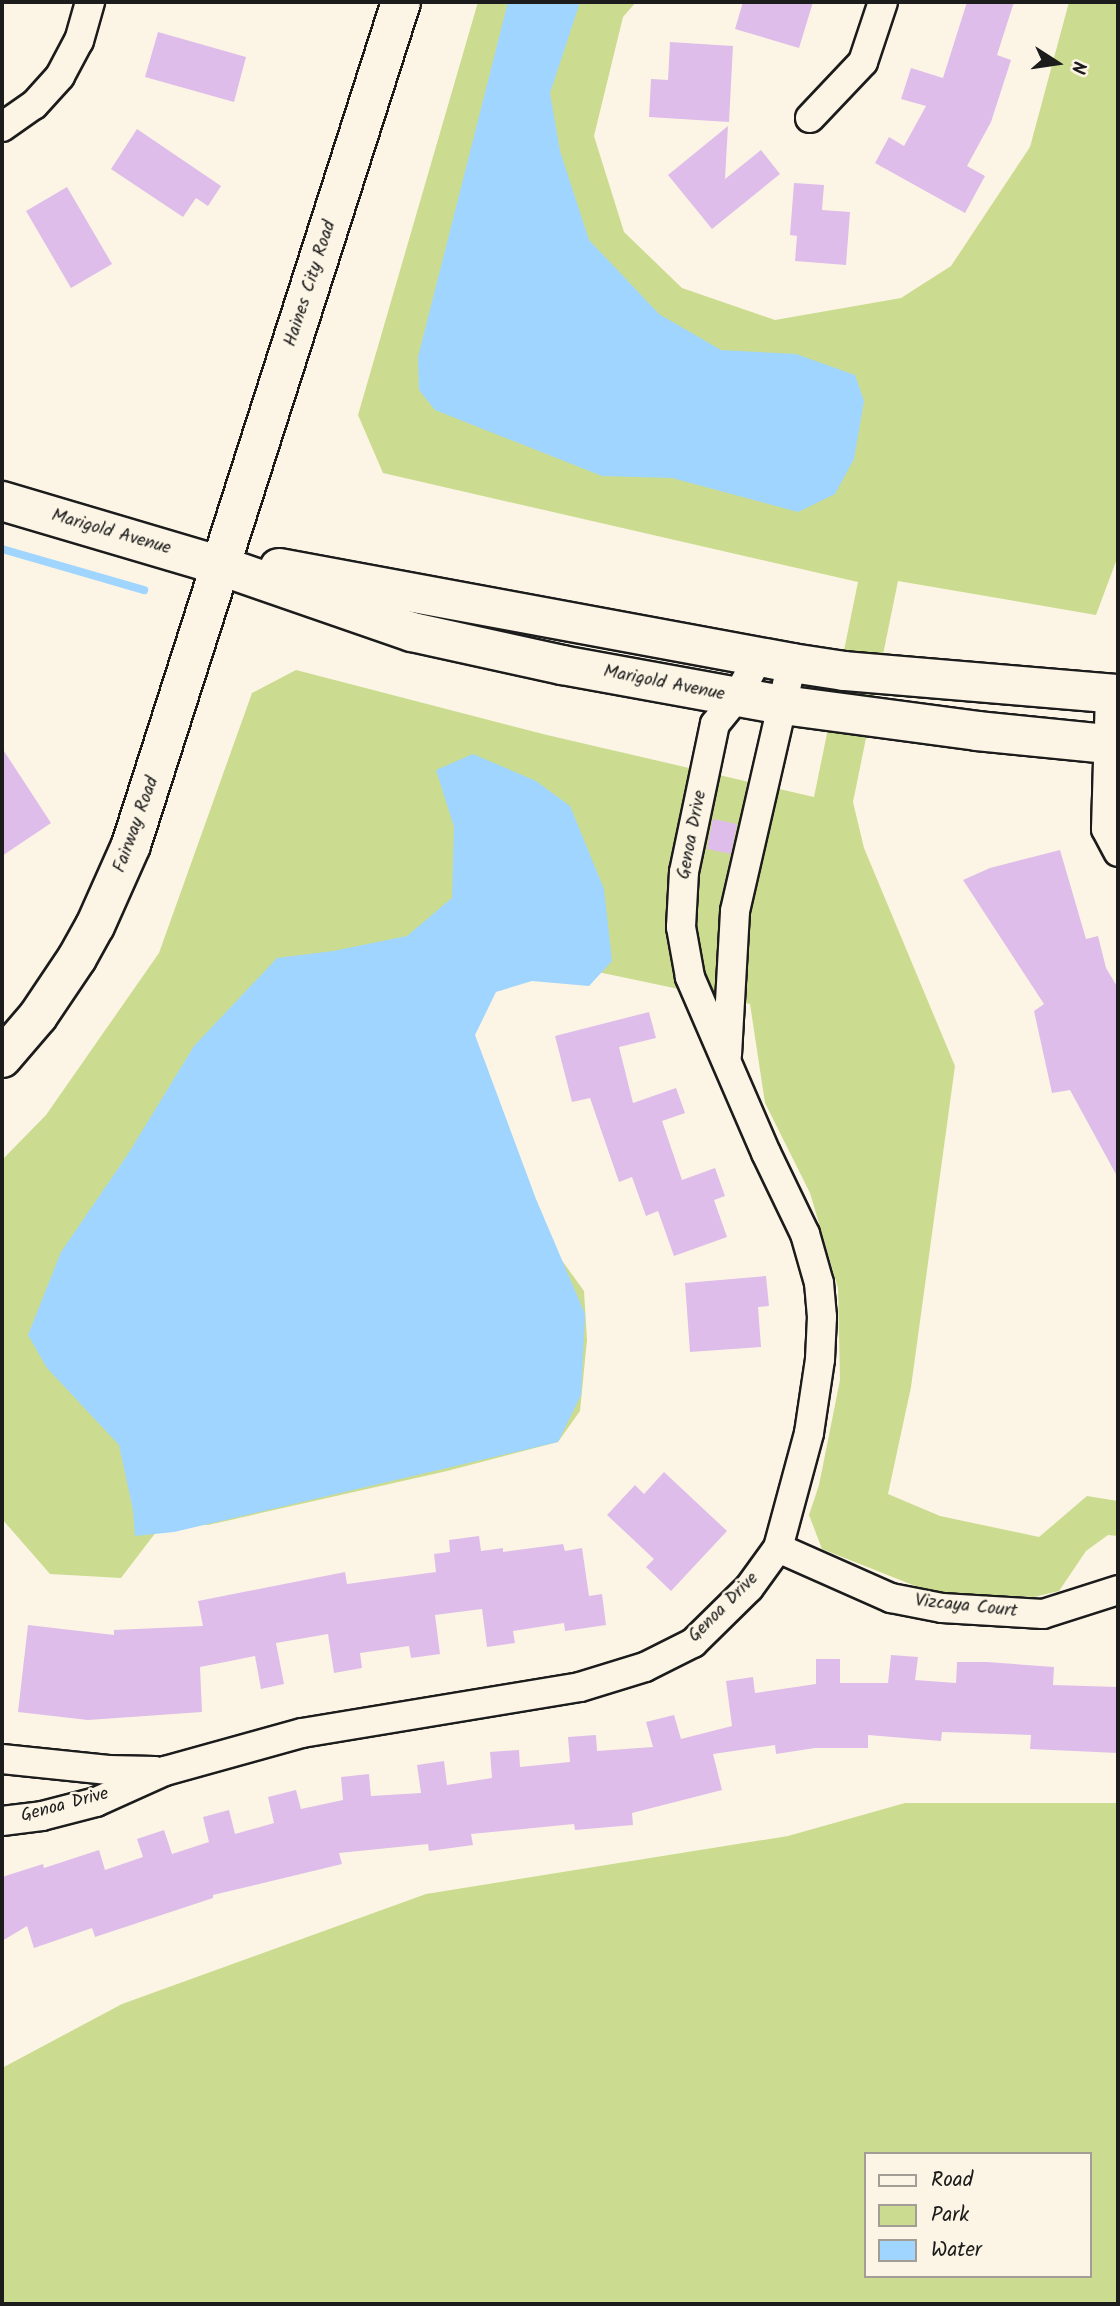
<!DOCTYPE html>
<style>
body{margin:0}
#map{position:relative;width:1120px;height:2306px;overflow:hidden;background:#fcf5e5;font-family:Kalam,sans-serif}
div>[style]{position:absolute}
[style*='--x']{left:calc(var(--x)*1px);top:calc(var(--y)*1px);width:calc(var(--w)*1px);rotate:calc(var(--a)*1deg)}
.green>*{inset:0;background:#cbdc90}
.water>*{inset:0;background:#9fd5fe}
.stream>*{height:8px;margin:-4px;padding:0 4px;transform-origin:4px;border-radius:4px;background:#9fd5fe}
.building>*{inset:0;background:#debdea}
.roads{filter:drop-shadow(2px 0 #1c1c1c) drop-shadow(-2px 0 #1c1c1c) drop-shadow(0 2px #1c1c1c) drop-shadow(0 -2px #1c1c1c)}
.street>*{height:28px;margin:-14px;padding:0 14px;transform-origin:14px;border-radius:14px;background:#fcf5e5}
.secondary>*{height:38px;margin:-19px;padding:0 19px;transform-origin:19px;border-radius:19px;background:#fcf5e5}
span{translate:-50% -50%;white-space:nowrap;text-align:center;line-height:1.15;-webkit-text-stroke:5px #fcf5e5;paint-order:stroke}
.street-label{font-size:18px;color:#1c1c1c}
.frame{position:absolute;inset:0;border:4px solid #1c1c1c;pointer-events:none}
.legend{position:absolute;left:864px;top:2152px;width:228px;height:126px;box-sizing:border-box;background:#fcf5e5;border:2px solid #a29e95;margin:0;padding:9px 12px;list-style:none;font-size:21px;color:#1c1c1c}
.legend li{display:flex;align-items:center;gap:14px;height:35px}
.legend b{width:35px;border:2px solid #a29e95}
.north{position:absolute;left:1022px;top:28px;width:70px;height:70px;-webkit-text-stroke:5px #fcf5e5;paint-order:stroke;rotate:102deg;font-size:19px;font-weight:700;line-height:28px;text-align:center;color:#1c1c1c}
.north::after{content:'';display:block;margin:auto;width:24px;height:32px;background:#1c1c1c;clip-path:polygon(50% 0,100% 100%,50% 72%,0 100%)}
</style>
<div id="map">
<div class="green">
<div style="clip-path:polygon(478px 2px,636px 2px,623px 17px,594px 136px,624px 232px,682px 288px,775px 320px,901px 298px,951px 266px,1030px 147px,1069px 2px,1118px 2px,1118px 556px,1096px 615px,898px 581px,853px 802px,864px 848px,955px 1066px,911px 1387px,888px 1494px,940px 1516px,1039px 1537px,1087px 1496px,1118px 1501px,1118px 1536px,1108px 1535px,1086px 1551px,1059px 1591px,1034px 1597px,933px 1593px,822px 1549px,809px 1515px,819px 1485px,840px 1380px,838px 1288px,810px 1193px,765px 1103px,750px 1004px,574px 967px,502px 967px,472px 1019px,486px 1097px,532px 1219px,584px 1291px,587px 1340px,580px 1411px,558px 1442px,447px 1471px,208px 1525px,166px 1519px,121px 1578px,50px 1574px,2px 1519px,2px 1160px,46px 1115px,159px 953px,252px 693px,296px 670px,547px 735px,814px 797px,858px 582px,383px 473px,358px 415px)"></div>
<div style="clip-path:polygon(evenodd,905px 1803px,1118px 1803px,1118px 2304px,2px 2304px,2px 2068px,122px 2004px,426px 1894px,788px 1836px,905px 1803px,866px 2154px,1090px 2154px,1090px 2276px,866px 2276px,866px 2154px)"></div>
</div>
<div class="water">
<div style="clip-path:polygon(508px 2px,580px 2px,550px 93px,560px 151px,589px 240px,659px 314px,721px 350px,796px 354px,855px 375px,864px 401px,854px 459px,835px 494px,798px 512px,672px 478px,602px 476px,435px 410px,419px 390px,418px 357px)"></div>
<div style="clip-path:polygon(473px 754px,536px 781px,570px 806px,604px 889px,612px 961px,589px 986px,532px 981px,496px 992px,475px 1035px,536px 1199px,585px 1314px,581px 1395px,558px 1442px,174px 1532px,135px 1536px,133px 1510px,119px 1445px,47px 1368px,28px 1335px,61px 1252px,128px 1154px,194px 1046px,277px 958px,333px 951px,407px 936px,452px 898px,454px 827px,436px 770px)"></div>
</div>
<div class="stream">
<div style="--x:2;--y:549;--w:148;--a:16.1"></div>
</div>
<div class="building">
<div style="clip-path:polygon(743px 2px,813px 2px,799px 48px,735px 29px)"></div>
<div style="clip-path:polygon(967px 2px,1014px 2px,997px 55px,1011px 60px,991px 122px,967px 166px,985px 176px,965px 213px,875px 163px,889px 137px,904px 146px,926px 106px,901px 99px,911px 68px,943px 78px)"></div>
<div style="clip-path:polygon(158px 32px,246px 57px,234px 102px,145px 77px)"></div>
<div style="clip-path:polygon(670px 42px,733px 46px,729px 122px,649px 117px,651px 79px,668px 80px)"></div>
<div style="clip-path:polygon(728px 126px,725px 179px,761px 150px,780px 174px,712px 229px,668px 175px)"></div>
<div style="clip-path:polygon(137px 129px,221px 186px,208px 206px,196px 198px,183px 217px,111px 169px)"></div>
<div style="clip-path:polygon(794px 183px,824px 185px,822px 210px,850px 212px,846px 265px,795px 261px,797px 236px,790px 235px)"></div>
<div style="clip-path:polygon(67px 187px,112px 264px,71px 288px,26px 211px)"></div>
<div style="clip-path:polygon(2px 748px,51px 823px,2px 856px)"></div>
<div style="clip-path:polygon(713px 819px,737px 824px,731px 854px,707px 849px)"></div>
<div style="clip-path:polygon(1060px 850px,1086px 939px,1098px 936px,1106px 968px,1118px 988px,1118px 1178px,1070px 1090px,1052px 1093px,1034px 1011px,1044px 1004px,963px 880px,990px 868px)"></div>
<div style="clip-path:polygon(649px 1012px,656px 1038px,619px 1047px,633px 1103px,676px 1088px,685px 1113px,662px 1121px,682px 1180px,715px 1168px,725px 1196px,714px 1200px,727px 1237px,674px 1256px,658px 1211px,646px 1216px,632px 1177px,619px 1182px,590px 1098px,572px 1102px,555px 1036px)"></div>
<div style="clip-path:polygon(766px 1276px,769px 1306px,758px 1307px,761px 1347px,690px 1352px,685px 1283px)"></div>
<div style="clip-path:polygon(664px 1472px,727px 1531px,671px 1591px,646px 1567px,654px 1559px,607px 1515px,635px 1485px,644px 1494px)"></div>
<div style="clip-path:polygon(479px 1536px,481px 1551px,503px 1548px,503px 1552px,563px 1544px,565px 1551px,582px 1548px,589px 1596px,602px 1594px,606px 1625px,565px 1631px,564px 1623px,513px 1631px,515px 1643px,487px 1647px,482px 1609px,435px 1615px,440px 1654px,411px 1658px,409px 1646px,360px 1653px,362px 1668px,334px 1673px,328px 1634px,276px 1643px,284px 1684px,261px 1689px,255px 1656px,200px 1667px,202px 1712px,88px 1720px,18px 1712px,28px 1625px,114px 1635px,114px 1630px,203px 1626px,198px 1601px,345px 1572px,347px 1584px,436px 1572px,434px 1554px,450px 1552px,449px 1540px)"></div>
<div style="clip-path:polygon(891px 1655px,918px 1657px,915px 1680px,956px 1683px,957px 1662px,987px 1662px,1054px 1667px,1053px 1685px,1118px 1687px,1118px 1753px,1030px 1749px,1031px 1735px,942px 1732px,941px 1741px,868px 1735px,868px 1748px,815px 1748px,776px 1754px,775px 1745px,713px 1754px,722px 1790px,632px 1813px,633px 1825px,575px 1830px,574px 1824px,471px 1834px,473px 1845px,429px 1851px,428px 1844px,339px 1853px,342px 1864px,213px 1895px,213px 1898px,95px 1937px,92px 1928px,34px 1948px,27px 1926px,2px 1941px,2px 1877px,43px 1864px,44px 1868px,99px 1850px,105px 1870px,143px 1857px,137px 1839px,164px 1830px,172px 1854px,209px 1842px,203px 1817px,229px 1810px,235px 1834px,274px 1823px,268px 1797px,296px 1790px,301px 1809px,343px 1800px,341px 1777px,369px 1774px,371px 1796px,421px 1793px,417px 1765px,444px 1761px,447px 1785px,492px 1778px,490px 1752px,519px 1750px,520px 1767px,570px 1762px,568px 1737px,596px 1735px,597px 1751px,653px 1747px,646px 1722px,674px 1715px,681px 1739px,732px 1726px,726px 1681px,753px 1677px,755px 1693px,816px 1684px,816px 1659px,840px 1659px,840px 1683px,888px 1683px)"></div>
</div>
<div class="roads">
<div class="street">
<div style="--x:810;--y:118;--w:77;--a:-46.6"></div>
<div style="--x:863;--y:62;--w:63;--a:-71.6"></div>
<div style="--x:2;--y:127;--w:39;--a:-35"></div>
<div style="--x:34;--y:105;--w:39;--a:-48"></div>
<div style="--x:60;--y:76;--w:40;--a:-62"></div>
<div style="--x:79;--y:41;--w:41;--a:-74.2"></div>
<div style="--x:1110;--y:694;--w:135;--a:91.7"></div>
<div style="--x:1106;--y:829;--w:26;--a:62"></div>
<div style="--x:727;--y:1055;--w:144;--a:-86.8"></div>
<div style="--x:735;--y:911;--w:254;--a:-77.1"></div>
<div style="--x:778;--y:1548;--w:124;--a:23.9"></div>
<div style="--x:891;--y:1598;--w:52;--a:11.1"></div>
<div style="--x:942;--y:1608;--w:101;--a:3.4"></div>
<div style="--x:1043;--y:1614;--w:79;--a:-17.7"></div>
<div style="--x:2;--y:1759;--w:107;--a:5.9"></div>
<div style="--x:108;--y:1770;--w:47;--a:1.2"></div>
<div style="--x:2;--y:1821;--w:40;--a:-7.1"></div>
<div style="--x:42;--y:1816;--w:56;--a:-14.5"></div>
<div style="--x:96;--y:1802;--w:76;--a:-24.2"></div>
<div style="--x:165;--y:1771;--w:142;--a:-15.5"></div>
<div style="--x:302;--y:1733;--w:282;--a:-9.4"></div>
<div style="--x:580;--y:1687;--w:68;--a:-17.1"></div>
<div style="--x:645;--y:1667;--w:54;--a:-26.6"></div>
<div style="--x:693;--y:1643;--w:78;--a:-44.5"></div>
<div style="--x:749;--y:1588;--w:49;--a:-54.1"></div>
<div style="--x:778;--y:1548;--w:119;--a:-74.9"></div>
<div style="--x:809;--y:1433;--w:75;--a:-81.5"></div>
<div style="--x:820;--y:1359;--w:42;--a:-87.3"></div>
<div style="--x:822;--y:1317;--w:34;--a:-95"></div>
<div style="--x:819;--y:1283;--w:51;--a:-105.9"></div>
<div style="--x:805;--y:1234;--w:90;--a:-115.7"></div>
<div style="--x:766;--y:1153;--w:192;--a:-113.4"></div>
<div style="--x:690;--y:977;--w:51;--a:-100.2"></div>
<div style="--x:681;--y:927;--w:55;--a:-86.9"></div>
<div style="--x:684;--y:872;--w:151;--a:-78.2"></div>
<div style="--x:715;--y:724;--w:33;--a:-51"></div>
<div style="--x:736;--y:698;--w:47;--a:-60.7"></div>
</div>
<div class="secondary">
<div style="--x:2;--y:501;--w:228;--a:16.5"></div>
<div style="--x:221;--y:566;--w:202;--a:19.1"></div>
<div style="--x:412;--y:632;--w:154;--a:12.4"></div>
<div style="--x:562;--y:665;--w:225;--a:10.3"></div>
<div style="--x:783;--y:705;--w:196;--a:7.6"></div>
<div style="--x:977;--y:731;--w:142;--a:5.7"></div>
<div style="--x:279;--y:568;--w:522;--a:10.49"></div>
<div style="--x:792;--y:663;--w:53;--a:8.7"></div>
<div style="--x:844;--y:671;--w:275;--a:4.8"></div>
<div style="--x:2;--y:1058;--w:55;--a:-49.4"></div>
<div style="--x:38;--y:1016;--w:70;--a:-56.1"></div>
<div style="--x:77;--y:958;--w:37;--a:-61"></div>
<div style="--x:95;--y:926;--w:89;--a:-66"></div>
<div style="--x:131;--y:845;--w:885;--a:-72.24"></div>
</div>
</div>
<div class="street-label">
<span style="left:311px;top:284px;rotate:-72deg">Haines City Road</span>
<span style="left:111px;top:533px;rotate:16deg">Marigold Avenue</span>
<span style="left:664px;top:684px;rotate:11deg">Marigold Avenue</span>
<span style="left:137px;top:825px;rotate:-70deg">Fairway Road</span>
<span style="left:693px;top:835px;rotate:-79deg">Genoa Drive</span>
<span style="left:966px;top:1607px;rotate:6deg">Vizcaya Court</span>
<span style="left:724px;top:1608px;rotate:-45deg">Genoa Drive</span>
<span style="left:65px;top:1806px;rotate:-15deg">Genoa Drive</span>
</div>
<div class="frame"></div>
<ul class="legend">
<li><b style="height:9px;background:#fcf5e5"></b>Road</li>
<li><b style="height:19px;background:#cbdc90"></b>Park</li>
<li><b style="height:19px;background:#9fd5fe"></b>Water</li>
</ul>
<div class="north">N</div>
</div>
